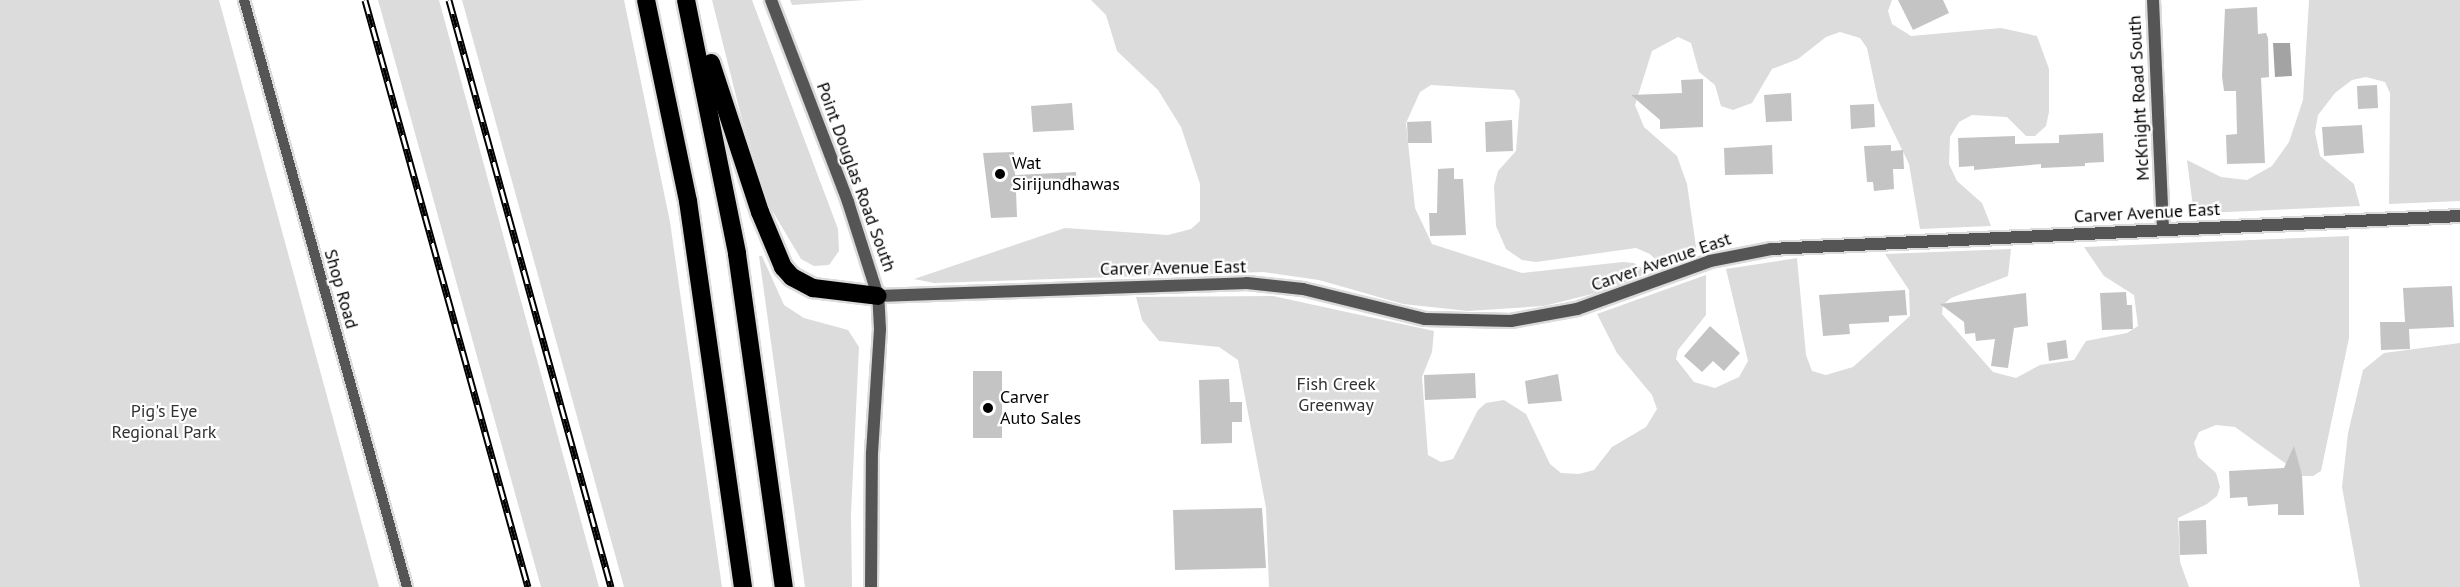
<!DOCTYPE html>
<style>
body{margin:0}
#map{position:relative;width:2460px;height:587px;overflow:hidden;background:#fff;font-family:"PT Sans",sans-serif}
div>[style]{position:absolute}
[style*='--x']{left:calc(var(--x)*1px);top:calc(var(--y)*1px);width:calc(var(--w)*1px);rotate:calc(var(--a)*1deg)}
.green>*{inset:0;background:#dcdcdc}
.water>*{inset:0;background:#a3a3a3}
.building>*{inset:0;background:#c4c4c4}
.roads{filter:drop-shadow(2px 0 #dbdbdb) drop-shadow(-2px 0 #dbdbdb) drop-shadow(0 2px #dbdbdb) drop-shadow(0 -2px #dbdbdb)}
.service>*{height:10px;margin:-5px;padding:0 5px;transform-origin:5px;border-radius:5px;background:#555}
.minor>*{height:12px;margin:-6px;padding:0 6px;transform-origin:6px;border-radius:6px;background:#555}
.tertiary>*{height:12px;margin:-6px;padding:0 6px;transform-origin:6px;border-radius:6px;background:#555}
.motorway>*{height:18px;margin:-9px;padding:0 9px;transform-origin:9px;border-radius:9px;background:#000}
.rail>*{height:7px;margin-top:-3.5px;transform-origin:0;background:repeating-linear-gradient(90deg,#fff 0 14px,#000 0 28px);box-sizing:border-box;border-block:2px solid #000}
.dots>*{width:16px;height:16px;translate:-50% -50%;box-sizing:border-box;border:3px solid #fff;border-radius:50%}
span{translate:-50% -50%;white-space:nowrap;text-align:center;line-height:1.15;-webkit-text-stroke:4.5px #fff;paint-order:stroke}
.street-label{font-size:18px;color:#000}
.poi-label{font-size:18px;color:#000}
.left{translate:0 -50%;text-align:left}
.park-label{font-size:18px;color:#333}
</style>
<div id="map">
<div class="green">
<div style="clip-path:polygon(0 0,219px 0,379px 587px,0 587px)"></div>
<div style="clip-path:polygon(378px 0,439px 0,599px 587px,541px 587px)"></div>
<div style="clip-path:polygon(462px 0,624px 0,670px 222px,722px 587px,624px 587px)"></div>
<div style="clip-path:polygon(712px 0,752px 0,838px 229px,839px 251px,829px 265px,814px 266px,801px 259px,770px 207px,742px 120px)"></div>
<div style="clip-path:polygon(790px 0,865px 0,792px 5px)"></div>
<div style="clip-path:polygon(1091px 0,1892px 0,1888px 11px,1892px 24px,1911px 36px,2001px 28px,2037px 36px,2049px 69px,2049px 112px,2046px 126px,2035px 136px,2026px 136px,2007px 117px,1972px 115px,1959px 122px,1950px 137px,1949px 164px,1957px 181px,1982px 203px,1991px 226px,1920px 229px,1909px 164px,1878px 100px,1867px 48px,1860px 38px,1840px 32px,1826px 37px,1798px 59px,1772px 69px,1752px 103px,1733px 110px,1721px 106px,1715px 85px,1699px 72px,1691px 43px,1678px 37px,1652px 51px,1635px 105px,1644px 127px,1677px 156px,1687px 184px,1697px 254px,1663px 267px,1650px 254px,1636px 248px,1536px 262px,1522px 260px,1506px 249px,1496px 226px,1494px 186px,1498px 171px,1516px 151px,1520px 100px,1514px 90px,1431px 85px,1420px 92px,1406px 123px,1415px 208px,1432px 244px,1522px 273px,1623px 262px,1634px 263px,1648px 273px,1600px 292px,1544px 306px,1468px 311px,1403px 304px,1319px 280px,1263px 272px,934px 283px,914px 279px,1065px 228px,1168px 235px,1191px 229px,1200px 221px,1200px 184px,1181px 127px,1158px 90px,1117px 51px,1106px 15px)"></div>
<div style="clip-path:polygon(2309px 0,2460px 0,2460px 201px,2389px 204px,2390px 93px,2385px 82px,2366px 77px,2352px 80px,2335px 93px,2318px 115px,2315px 132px,2320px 156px,2354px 184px,2360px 206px,2204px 213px,2193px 207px,2187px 160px,2221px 177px,2247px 180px,2272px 166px,2289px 142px,2303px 100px)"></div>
<div style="clip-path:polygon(2349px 236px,2349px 338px,2321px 471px,2313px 476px,2303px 476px,2235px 427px,2216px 425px,2199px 432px,2194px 443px,2198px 457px,2216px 473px,2220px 487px,2217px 496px,2207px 504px,2178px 518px,2180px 562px,2189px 587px,1269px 587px,1266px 508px,1238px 360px,1219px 347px,1159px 341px,1142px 320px,1136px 297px,1273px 296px,1434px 331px,1432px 352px,1422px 377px,1428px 455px,1441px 462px,1453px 459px,1478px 410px,1486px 403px,1504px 400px,1526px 414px,1550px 464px,1561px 473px,1579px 474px,1594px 470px,1612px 447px,1646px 427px,1657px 409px,1652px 395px,1617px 353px,1597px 314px,1706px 275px,1706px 315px,1678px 350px,1676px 359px,1694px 382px,1715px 388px,1739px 377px,1748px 361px,1726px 269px,1797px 258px,1806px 355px,1812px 371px,1826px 375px,1853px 367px,1910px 316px,1909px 290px,1885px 254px,2011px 249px,2008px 276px,1951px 298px,1943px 305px,1942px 314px,1993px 372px,2016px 378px,2040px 365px,2074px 360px,2086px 341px,2127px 333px,2138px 326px,2134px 295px,2104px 276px,2084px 247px)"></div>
<div style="clip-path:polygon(759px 256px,762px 256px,784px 305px,804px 318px,848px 330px,859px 347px,851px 514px,852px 587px,805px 587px)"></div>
<div style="clip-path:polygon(2460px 343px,2460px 587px,2360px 587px,2342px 487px,2348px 433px,2363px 370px,2384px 353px)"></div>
</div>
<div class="water">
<div style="clip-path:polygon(2273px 43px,2290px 43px,2292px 76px,2275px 77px)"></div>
</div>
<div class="building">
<div style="clip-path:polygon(1898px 0,1943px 0,1949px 13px,1913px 30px)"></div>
<div style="clip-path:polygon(2257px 7px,2258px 34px,2266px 33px,2268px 38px,2269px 77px,2261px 78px,2265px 163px,2227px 164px,2226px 135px,2237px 134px,2236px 91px,2224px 91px,2222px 76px,2225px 9px)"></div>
<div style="clip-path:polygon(1703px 79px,1703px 127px,1660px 129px,1660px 120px,1631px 95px,1682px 93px,1681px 80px)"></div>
<div style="clip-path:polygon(2377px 85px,2378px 108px,2358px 109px,2357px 86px)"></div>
<div style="clip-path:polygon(1791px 93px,1792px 121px,1766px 122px,1764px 95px)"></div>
<div style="clip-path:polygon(1072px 103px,1074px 130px,1033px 132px,1031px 106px)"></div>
<div style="clip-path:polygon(1874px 104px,1875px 127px,1851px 129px,1850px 105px)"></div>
<div style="clip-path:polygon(1512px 120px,1513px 151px,1486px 152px,1485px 122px)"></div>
<div style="clip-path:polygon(1431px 121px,1432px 143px,1408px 143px,1407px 122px)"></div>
<div style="clip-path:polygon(2362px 125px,2364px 153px,2324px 156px,2322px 127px)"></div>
<div style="clip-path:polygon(2103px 133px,2104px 162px,2085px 163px,2085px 166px,2041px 168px,2041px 164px,1974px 170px,1974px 166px,1959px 167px,1958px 138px,2015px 136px,2015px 144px,2059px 143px,2059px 135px)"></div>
<div style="clip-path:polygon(1772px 145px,1773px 174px,1725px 175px,1724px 148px)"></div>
<div style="clip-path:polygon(1891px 145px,1891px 151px,1903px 150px,1904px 169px,1893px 169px,1894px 189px,1874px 191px,1873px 182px,1867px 182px,1864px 146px)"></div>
<div style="clip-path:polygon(1014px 152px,1015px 175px,1076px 172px,1077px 186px,1016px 191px,1017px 217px,991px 218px,983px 153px)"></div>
<div style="clip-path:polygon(1454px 168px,1454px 179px,1463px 179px,1466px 235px,1430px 236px,1429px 213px,1437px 213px,1438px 169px)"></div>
<div style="clip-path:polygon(2452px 286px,2454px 327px,2409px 329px,2410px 349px,2381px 350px,2380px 322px,2405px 322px,2403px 288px)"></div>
<div style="clip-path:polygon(1905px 290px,1907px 315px,1889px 316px,1889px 322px,1849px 324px,1850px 334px,1823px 336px,1819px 295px)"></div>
<div style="clip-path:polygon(2126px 292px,2127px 305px,2132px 305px,2133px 329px,2102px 330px,2100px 293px)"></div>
<div style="clip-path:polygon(2026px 293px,2028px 326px,2014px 328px,2008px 368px,1991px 366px,1995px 339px,1976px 341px,1975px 333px,1965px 334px,1964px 322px,1940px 304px)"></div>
<div style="clip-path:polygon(1710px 326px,1740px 353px,1724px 371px,1713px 361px,1702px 372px,1684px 356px)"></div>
<div style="clip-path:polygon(2066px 340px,2068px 358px,2049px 361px,2047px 343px)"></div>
<div style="clip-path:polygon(973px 371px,1002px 371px,1002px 438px,973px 438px)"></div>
<div style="clip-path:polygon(1475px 373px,1476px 398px,1425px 400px,1424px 375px)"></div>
<div style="clip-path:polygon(1558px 374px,1562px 401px,1528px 404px,1525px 381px)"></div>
<div style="clip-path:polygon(1229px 379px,1230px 402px,1242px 402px,1242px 422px,1232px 422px,1232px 443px,1201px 444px,1199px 380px)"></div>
<div style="clip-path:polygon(2294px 446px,2302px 475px,2304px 515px,2278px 515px,2278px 504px,2248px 506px,2247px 497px,2230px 498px,2229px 471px,2284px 468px)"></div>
<div style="clip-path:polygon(1262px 508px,1266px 568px,1175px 570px,1173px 510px)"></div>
<div style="clip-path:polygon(2206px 520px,2207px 554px,2180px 555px,2179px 521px)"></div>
</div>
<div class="roads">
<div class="service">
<div style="--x:244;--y:0;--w:609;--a:74.48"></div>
</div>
<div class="minor">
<div style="--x:771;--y:0;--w:216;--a:69.1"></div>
<div style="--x:848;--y:202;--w:99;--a:72.3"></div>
</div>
<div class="tertiary">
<div style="--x:2153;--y:0;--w:230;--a:87.5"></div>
<div style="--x:871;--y:587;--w:134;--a:-89.6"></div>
<div style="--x:872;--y:453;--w:124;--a:-86.3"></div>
<div style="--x:880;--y:329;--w:33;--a:-93"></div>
<div style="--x:878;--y:296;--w:369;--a:-2"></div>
<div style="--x:1247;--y:283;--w:56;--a:6.1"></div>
<div style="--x:1303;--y:289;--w:126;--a:13.8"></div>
<div style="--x:1425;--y:319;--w:86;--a:1.3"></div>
<div style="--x:1511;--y:321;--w:67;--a:-10.3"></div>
<div style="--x:1577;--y:309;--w:141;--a:-19.8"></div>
<div style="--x:1710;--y:261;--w:62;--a:-11.1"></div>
<div style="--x:1771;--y:249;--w:690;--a:-2.74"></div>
</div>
<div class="motorway">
<div style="--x:646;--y:0;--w:205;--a:78.2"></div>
<div style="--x:688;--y:201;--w:390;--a:81.9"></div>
<div style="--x:686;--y:0;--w:259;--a:78.6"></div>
<div style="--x:737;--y:254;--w:336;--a:82"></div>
<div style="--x:711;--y:63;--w:157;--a:71.8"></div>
<div style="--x:760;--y:212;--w:60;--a:67.3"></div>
<div style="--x:783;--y:267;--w:13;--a:48"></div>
<div style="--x:792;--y:277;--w:24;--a:28"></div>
<div style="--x:813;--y:288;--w:65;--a:7"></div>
</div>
</div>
<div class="rail">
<div style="--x:365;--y:0;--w:609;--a:74.48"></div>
<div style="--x:449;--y:0;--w:609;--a:74.57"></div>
</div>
<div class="dots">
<div style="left:1000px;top:174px;background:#000"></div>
<div style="left:988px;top:408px;background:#000"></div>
</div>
<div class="street-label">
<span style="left:2139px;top:98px;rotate:-93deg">McKnight Road South</span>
<span style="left:856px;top:177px;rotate:70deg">Point Douglas Road South</span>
<span style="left:2147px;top:213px;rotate:-3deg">Carver Avenue East</span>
<span style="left:1661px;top:262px;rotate:-19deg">Carver Avenue East</span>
<span style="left:1173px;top:268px;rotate:-1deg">Carver Avenue East</span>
<span style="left:341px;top:289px;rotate:74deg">Shop Road</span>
</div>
<div class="poi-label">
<span class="left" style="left:1012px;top:174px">Wat<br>Sirijundhawas</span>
<span class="left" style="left:1000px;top:408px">Carver<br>Auto Sales</span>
</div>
<div class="park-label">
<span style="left:1336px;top:395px">Fish Creek<br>Greenway</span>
<span style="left:164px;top:422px">Pig's Eye<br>Regional Park</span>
</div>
</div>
